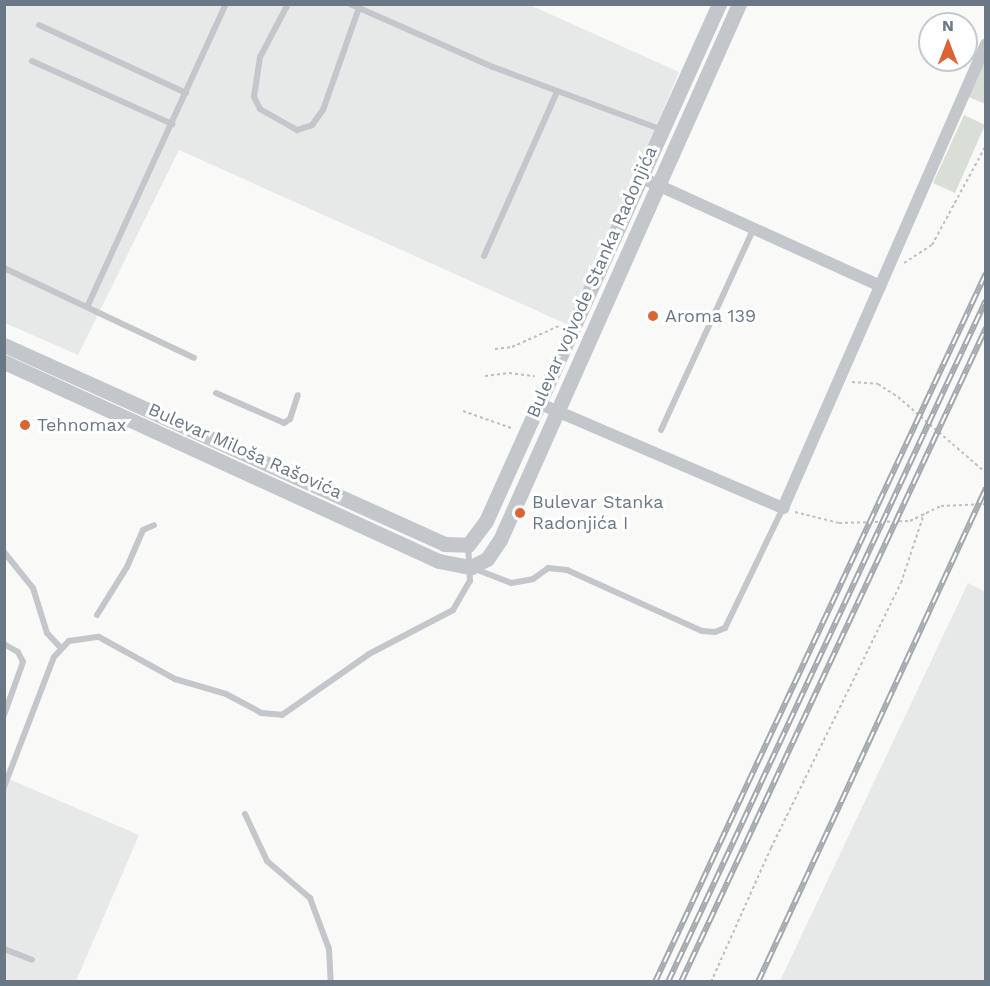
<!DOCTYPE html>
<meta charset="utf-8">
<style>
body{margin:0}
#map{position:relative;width:990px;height:986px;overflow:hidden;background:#f9f9f7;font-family:"Work Sans",sans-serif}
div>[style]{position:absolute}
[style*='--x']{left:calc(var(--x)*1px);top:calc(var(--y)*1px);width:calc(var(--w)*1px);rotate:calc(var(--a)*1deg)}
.built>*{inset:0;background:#e7e8e8}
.green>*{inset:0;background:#d9ded6}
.path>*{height:2px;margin-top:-1px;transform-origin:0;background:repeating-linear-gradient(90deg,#bdbfc2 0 3px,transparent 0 6px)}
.service>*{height:6px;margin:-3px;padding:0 3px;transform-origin:3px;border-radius:3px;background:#c3c6ca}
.minor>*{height:12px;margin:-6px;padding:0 6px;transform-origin:6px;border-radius:6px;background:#c3c6ca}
.tertiary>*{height:15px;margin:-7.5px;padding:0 7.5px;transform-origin:7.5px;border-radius:7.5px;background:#c3c6ca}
.rail>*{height:6px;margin-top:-3px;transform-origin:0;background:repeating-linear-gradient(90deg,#fff 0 11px,#a2a8ae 0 22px);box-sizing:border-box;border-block:2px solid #a2a8ae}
.dots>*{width:16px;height:16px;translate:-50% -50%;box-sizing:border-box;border:3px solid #fff;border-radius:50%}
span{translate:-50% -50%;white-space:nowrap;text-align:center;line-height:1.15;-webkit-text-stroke:6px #fff;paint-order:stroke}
.street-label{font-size:18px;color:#6a7886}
.poi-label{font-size:18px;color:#6a7886}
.left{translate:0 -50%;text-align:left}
.frame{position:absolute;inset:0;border:6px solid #6a7886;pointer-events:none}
.north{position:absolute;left:918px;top:12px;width:60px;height:60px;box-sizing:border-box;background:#fff;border:2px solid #c3c9cf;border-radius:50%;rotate:0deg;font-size:16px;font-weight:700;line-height:24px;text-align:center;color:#6a7886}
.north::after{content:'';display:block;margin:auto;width:21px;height:27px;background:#db6335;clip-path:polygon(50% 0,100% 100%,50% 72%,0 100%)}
</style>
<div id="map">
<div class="built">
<div style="clip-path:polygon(5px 5px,530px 5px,679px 72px,573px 327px,179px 150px,78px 355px,5px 323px)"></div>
<div style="clip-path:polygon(968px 583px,986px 592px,985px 981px,780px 981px)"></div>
<div style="clip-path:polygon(4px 777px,139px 835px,76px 981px,5px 981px)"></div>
</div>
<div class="green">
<div style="clip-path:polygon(985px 56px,985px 104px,969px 97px)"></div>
<div style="clip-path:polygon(964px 115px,985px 125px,955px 193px,933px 183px)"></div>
</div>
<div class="path">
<div style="--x:904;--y:263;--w:33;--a:-33"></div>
<div style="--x:932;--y:245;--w:114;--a:-61.6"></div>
<div style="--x:495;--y:349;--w:17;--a:-7"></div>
<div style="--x:512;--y:347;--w:51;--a:-24.1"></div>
<div style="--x:485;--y:376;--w:24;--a:-7"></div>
<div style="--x:509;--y:373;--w:26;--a:7"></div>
<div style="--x:852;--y:382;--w:26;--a:4"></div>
<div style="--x:878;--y:384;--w:24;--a:33"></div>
<div style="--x:898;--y:397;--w:116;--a:40.8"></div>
<div style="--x:463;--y:411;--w:54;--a:19.4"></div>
<div style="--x:795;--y:512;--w:45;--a:14"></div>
<div style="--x:839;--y:523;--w:71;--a:-1.6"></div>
<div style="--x:910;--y:521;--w:34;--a:-26"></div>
<div style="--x:941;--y:506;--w:45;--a:-2.5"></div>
<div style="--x:711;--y:982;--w:147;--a:-65.9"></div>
<div style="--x:771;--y:848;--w:295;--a:-63.9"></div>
<div style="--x:901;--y:583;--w:73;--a:-71.6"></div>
</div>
<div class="service">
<div style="--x:288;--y:4;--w:60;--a:117.8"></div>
<div style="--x:260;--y:57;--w:40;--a:98.5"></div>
<div style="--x:254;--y:97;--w:13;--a:63"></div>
<div style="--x:260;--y:109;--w:43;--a:29.6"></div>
<div style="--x:297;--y:130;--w:16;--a:-18"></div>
<div style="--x:312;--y:125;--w:19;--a:-54"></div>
<div style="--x:323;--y:110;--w:108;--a:-70.6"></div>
<div style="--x:350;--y:4;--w:156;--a:23.8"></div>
<div style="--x:493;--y:67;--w:178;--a:20.4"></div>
<div style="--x:39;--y:25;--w:162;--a:24.8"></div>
<div style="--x:32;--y:61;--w:154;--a:24.2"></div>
<div style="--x:484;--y:256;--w:180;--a:-66"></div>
<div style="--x:4;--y:268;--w:210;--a:25.3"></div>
<div style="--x:88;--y:305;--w:331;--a:-65.4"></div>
<div style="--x:216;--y:393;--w:74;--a:23.8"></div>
<div style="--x:284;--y:423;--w:7;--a:-34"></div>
<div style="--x:290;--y:419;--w:25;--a:-72"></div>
<div style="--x:661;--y:430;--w:220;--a:-65.3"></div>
<div style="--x:4;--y:552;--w:46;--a:51.1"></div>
<div style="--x:33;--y:588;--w:47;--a:72.7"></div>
<div style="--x:47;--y:633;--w:21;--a:47"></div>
<div style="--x:475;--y:569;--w:39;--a:21"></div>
<div style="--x:511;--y:583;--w:22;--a:-10"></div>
<div style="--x:533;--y:579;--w:19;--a:-36"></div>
<div style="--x:548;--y:568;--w:19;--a:6"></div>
<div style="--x:567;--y:570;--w:148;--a:24.3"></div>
<div style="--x:702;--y:631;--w:13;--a:4"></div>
<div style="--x:715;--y:632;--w:11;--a:-22"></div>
<div style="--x:725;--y:628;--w:133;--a:-64.2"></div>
<div style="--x:97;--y:615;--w:57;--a:-58"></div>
<div style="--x:127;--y:567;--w:40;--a:-66.6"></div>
<div style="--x:143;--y:530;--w:12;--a:-24"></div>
<div style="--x:4;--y:644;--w:16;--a:30"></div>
<div style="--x:18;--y:652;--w:11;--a:63"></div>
<div style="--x:23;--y:662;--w:56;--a:109.7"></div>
<div style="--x:4;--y:787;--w:139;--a:-69"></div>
<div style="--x:54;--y:657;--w:22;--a:-47"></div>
<div style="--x:69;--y:641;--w:30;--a:-8"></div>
<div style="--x:99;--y:637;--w:87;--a:28.9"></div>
<div style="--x:175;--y:679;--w:53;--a:16.4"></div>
<div style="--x:226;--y:694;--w:40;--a:28"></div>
<div style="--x:261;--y:713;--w:21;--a:5"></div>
<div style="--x:282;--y:715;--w:106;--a:-35"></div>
<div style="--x:369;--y:654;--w:95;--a:-27.6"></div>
<div style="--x:453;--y:610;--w:34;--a:-60"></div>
<div style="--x:470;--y:581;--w:36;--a:-93"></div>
<div style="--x:245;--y:814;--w:52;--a:64.9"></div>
<div style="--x:267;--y:861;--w:57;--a:40.7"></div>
<div style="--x:310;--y:898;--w:54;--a:69.6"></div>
<div style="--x:329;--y:949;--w:33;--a:87"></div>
<div style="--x:4;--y:949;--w:30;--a:21"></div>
</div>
<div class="minor">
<div style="--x:640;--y:177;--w:264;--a:24.4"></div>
<div style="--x:538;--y:403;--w:267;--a:23.2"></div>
<div style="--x:783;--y:508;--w:506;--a:-66.37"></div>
</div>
<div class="tertiary">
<div style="--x:4;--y:345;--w:483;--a:24.3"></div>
<div style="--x:444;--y:544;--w:24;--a:2"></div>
<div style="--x:468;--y:545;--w:30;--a:-53"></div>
<div style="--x:486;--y:521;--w:567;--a:-65.74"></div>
<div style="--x:4;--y:362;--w:478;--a:24.6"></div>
<div style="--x:439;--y:561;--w:33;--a:11"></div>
<div style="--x:471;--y:567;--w:18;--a:-27"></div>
<div style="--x:487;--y:559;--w:23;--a:-56"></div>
<div style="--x:500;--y:540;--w:587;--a:-65.97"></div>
</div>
<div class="rail">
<div style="--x:655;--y:982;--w:782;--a:-64.97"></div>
<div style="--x:668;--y:982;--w:752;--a:-65"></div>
<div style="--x:681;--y:982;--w:722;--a:-65"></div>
<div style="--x:758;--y:982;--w:544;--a:-65.22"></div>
</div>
<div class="dots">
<div style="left:653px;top:316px;background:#db6335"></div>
<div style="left:25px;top:425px;background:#db6335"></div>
<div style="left:520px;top:513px;background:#db6335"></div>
</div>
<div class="street-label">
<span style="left:592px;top:282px;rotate:-66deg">Bulevar vojvode Stanka Radonjića</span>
<span style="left:245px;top:451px;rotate:24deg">Bulevar Miloša Rašovića</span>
</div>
<div class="poi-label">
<span class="left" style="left:665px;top:316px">Aroma 139</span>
<span class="left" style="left:37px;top:425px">Tehnomax</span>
<span class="left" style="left:532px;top:513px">Bulevar Stanka<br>Radonjića I</span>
</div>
<div class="frame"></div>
<div class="north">N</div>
</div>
